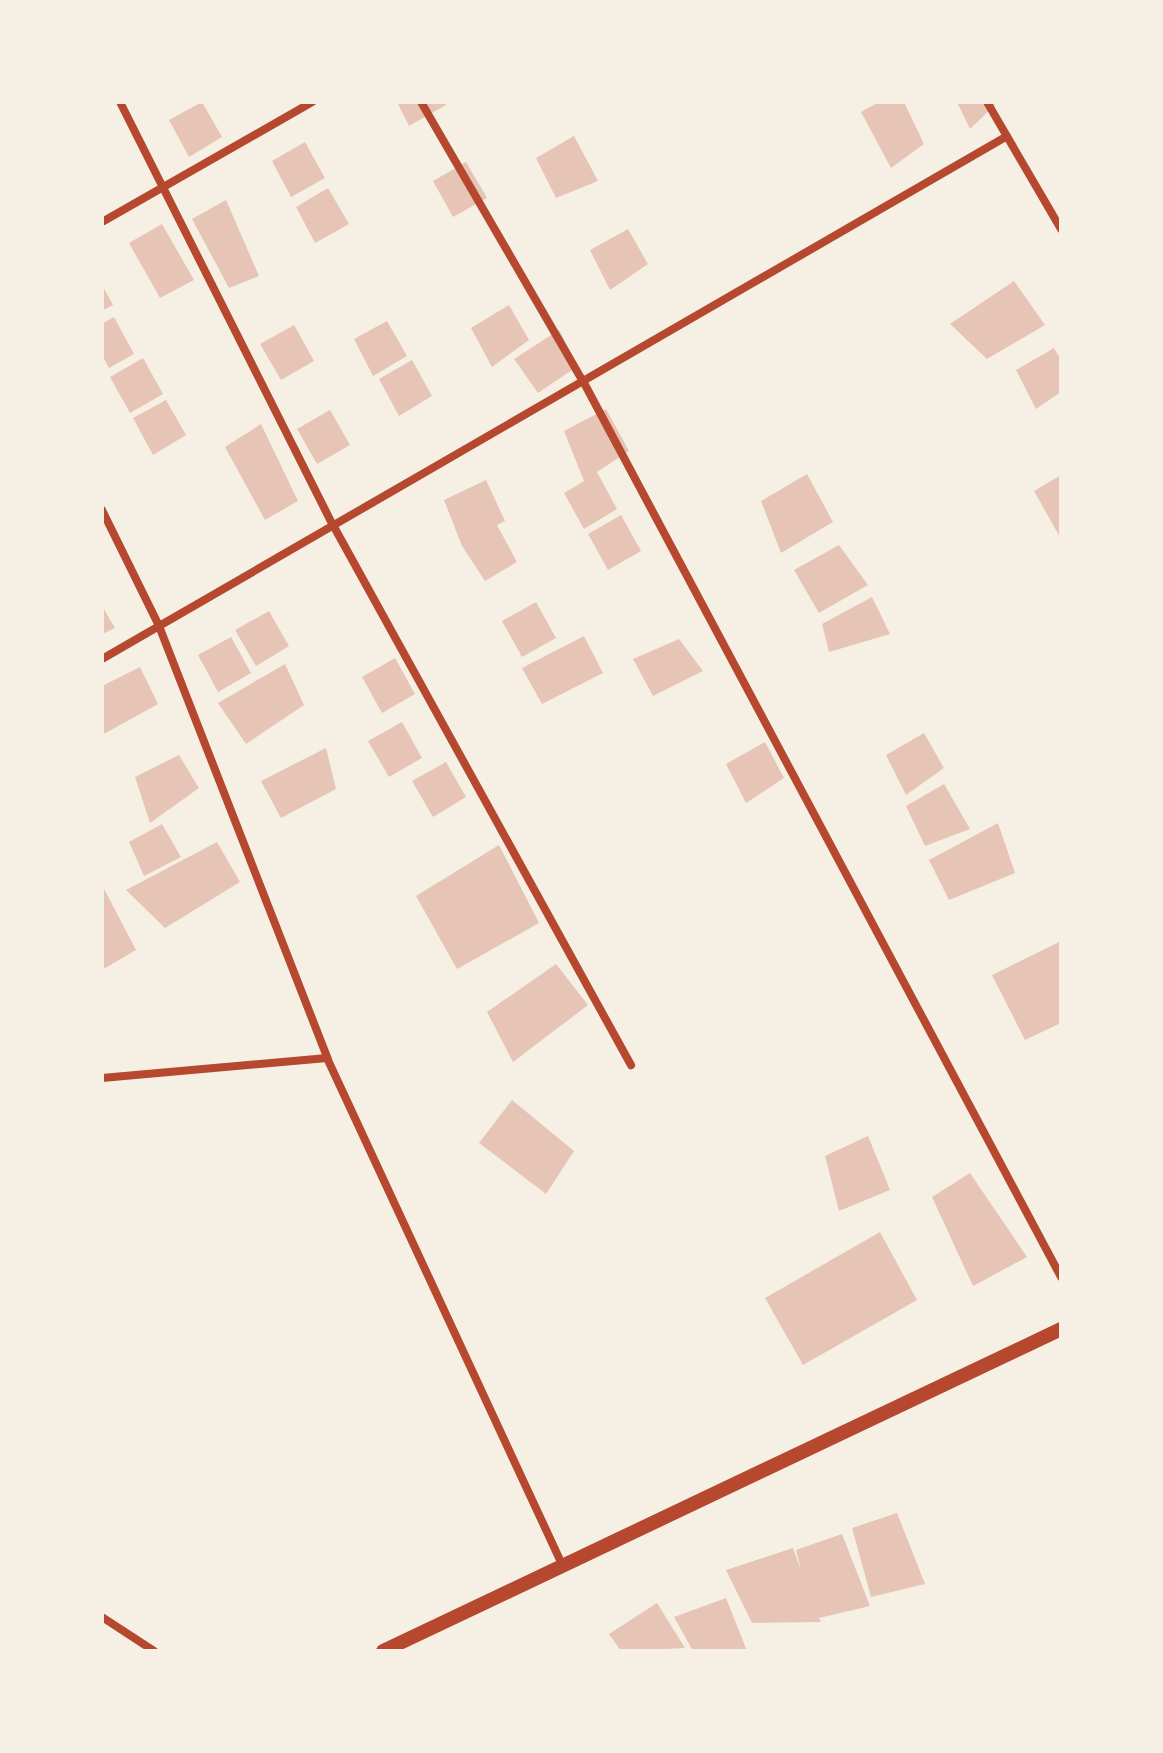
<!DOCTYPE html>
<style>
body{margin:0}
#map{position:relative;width:1163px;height:1753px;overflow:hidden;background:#f6efe4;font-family:Manrope,sans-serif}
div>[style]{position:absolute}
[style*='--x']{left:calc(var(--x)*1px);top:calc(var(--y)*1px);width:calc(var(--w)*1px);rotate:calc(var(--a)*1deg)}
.building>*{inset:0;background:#e6c5b7}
.minor>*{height:8px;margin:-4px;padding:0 4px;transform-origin:4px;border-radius:4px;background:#b5482f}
.tertiary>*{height:14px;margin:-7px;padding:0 7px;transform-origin:7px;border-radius:7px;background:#b5482f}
span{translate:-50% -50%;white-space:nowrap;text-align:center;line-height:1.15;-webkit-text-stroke:6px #f6efe4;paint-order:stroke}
.frame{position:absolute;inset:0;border:104px solid #f6efe4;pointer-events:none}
</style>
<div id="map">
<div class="building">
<div style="clip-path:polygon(202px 102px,222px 137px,189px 157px,169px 120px)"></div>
<div style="clip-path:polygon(397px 102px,444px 102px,446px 105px,409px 126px)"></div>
<div style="clip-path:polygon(879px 102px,904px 102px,924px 144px,891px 168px,861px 112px)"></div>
<div style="clip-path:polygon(957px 102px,998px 102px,970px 129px)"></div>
<div style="clip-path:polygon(574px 136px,598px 181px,556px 198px,536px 158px)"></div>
<div style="clip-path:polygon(305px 142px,325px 178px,291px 197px,272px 161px)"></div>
<div style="clip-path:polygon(466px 162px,487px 198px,453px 217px,433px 181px)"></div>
<div style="clip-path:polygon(328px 188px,349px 224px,315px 243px,296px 207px)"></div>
<div style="clip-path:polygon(226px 200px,259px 276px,229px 288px,192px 219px)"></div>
<div style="clip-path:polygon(162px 224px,194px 280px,160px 298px,129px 243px)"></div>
<div style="clip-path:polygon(628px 229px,648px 264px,610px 290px,590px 250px)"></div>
<div style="clip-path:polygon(1014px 281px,1045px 325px,987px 359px,950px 324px)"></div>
<div style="clip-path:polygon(102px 285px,113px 305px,102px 311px)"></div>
<div style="clip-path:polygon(509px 305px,529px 340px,492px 367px,471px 328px)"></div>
<div style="clip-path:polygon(114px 317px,134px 354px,109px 368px,102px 355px,102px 324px)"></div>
<div style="clip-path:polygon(387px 321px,407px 356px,373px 376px,354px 339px)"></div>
<div style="clip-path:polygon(294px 325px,314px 361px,281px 380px,260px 344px)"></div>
<div style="clip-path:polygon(559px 330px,578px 366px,538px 393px,514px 359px)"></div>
<div style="clip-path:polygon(1054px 348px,1061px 360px,1061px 392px,1036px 409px,1016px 370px)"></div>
<div style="clip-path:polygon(143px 358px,163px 394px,130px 413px,110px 377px)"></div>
<div style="clip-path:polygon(412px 360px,432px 396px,399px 416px,379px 379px)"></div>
<div style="clip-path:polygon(166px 400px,186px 435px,153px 455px,133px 418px)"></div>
<div style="clip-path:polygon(606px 409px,629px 451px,597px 472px,617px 509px,584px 529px,564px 493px,584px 481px,564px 431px)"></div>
<div style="clip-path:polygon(330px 410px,350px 445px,317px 464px,297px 429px)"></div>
<div style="clip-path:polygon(261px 424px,298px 501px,265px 520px,225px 447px)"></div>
<div style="clip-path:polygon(807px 474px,833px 522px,781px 553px,761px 501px)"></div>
<div style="clip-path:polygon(1061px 475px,1061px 539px,1034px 491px)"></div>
<div style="clip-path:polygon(486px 480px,505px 521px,497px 525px,517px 562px,485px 581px,462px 546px,444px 500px)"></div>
<div style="clip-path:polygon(621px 515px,641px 551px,608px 570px,588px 534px)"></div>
<div style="clip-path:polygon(839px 545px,868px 585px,819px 613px,794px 570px)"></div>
<div style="clip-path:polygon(872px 597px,890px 634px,829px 652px,822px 624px)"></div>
<div style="clip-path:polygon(536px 602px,556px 638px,522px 657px,502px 621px)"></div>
<div style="clip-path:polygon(102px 606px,115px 628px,102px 634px)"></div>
<div style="clip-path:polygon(269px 611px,289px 646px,256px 666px,235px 630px)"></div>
<div style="clip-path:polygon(584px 636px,603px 673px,542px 704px,522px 668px)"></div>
<div style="clip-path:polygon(231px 637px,251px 673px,218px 692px,198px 655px)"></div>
<div style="clip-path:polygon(679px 639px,703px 671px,653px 696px,633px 659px)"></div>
<div style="clip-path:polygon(395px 658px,415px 694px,382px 713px,362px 677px)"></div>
<div style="clip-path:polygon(285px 664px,304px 705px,246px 744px,218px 703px)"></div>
<div style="clip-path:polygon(140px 667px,158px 704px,102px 735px,102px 686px)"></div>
<div style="clip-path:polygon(402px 722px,422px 758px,389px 777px,368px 741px)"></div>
<div style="clip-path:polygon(924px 733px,944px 768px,906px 795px,886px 755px)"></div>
<div style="clip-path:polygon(765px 742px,784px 778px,746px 803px,726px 764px)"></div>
<div style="clip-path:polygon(326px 748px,336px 789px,281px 818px,261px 781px)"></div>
<div style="clip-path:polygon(179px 755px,199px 788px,150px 823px,135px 777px)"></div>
<div style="clip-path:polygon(446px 762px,466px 797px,433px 817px,412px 781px)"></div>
<div style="clip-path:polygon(944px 784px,970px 829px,925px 846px,906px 806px)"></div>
<div style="clip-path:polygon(998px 823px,1015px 873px,949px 900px,929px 860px)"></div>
<div style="clip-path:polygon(162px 824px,181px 857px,144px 876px,129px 842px)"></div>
<div style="clip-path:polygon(217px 842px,240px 882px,165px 928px,126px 890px)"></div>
<div style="clip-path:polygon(499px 845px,539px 923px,457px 969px,416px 896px)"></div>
<div style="clip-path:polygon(102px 885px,136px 950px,102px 970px)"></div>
<div style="clip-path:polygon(1061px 941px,1061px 1023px,1025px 1040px,992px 975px)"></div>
<div style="clip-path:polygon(556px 964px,588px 1005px,513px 1062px,487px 1012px)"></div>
<div style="clip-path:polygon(512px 1100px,574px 1151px,546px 1194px,479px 1143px)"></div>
<div style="clip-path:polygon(868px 1136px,890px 1190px,839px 1211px,825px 1156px)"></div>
<div style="clip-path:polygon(970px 1173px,1027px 1257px,973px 1286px,932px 1197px)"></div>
<div style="clip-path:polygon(880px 1232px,917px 1300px,803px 1365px,765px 1298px)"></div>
<div style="clip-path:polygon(897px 1513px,925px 1584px,871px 1597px,852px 1528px)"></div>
<div style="clip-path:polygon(842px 1534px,870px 1606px,819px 1618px,821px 1622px,752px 1623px,726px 1570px,793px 1548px,801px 1570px,796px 1550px)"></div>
<div style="clip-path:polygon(726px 1598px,747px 1651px,693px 1651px,674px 1617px)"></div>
<div style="clip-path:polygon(657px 1603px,685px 1648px,621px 1651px,609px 1634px)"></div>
</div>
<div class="minor">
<div style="--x:120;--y:102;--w:474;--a:63.3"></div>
<div style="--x:333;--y:525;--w:617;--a:61.11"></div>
<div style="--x:421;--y:102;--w:323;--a:59.9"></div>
<div style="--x:583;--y:381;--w:1016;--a:61.92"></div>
<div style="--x:987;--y:102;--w:147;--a:59.8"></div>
<div style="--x:102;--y:222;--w:242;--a:-29.7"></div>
<div style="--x:102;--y:510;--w:129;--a:63.8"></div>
<div style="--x:159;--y:626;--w:464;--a:68.7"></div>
<div style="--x:327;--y:1058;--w:556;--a:65.1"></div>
<div style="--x:102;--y:659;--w:1045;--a:-30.02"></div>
<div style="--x:102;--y:1078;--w:226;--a:-5.1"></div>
<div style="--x:102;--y:1617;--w:62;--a:33.2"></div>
</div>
<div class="tertiary">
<div style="--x:383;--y:1651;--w:751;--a:-25.4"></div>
</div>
<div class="frame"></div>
</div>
